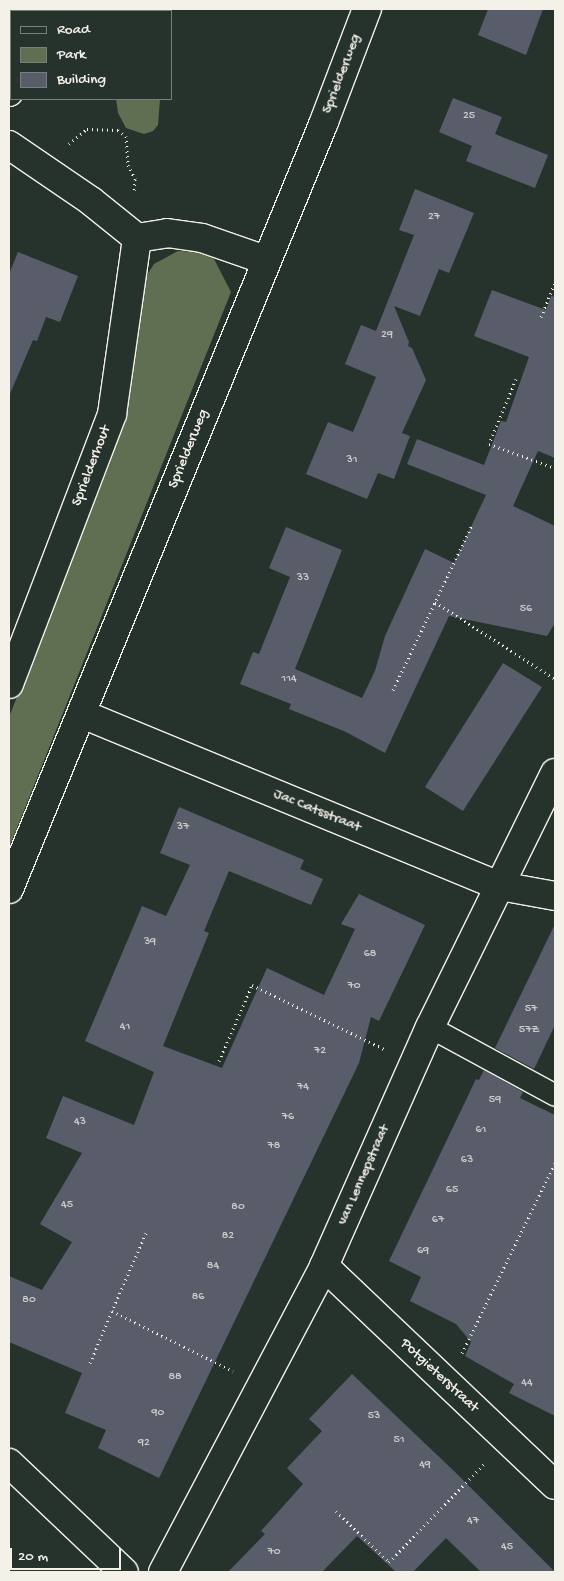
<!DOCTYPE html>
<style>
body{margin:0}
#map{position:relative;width:564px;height:1581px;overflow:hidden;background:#26332d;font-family:"Gochi Hand",sans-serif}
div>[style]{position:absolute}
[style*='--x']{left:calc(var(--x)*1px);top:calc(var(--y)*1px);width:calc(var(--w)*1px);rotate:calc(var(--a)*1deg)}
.green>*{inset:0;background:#606f51}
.building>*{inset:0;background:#595c69}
.path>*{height:3px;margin-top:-1.5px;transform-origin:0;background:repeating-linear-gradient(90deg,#f4f1e8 0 1px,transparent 0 5px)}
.roads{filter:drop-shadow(1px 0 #f4f1e8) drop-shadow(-1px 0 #f4f1e8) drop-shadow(0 1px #f4f1e8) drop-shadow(0 -1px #f4f1e8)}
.lane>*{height:21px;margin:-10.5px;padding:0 10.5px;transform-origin:10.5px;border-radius:10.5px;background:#26332d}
.street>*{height:28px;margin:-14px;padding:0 14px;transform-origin:14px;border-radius:14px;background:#26332d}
span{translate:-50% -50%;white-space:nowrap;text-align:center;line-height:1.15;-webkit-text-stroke:4px #26332d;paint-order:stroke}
.number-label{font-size:12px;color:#cdccc8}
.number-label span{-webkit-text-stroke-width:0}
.street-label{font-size:15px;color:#f4f1e8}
.frame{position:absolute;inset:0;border:10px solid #f4f1e8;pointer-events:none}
.legend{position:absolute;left:10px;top:10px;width:162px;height:90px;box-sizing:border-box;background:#26332d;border:1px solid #787f78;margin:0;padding:6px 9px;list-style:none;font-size:15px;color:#f4f1e8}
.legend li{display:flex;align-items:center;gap:10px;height:25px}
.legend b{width:25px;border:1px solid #787f78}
.scale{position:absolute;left:10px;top:1548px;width:111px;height:22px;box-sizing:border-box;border:2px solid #f4f1e8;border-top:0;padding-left:6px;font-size:15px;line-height:18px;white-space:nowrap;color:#f4f1e8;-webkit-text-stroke:4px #26332d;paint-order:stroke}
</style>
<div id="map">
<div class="green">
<div style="clip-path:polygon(116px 99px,160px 99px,158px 125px,153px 131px,144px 134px,126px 128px,118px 113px)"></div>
<div style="clip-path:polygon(178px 251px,196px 252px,214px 259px,231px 292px,9px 848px,9px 717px,110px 463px,129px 402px,145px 278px,154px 264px)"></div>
</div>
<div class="building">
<div style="clip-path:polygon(488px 9px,543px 9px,526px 55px,478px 35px)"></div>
<div style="clip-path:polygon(453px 98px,502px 117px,495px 134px,548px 155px,535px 188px,466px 161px,472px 146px,439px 132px)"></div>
<div style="clip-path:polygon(415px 189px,474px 213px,449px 273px,439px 269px,420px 316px,394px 306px,409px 342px,408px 346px,412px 348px,426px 380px,402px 433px,410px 436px,394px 479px,378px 473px,367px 499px,306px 474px,328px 422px,353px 432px,376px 377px,345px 364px,361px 325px,376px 331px,414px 235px,399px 230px)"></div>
<div style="clip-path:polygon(18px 252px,78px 276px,60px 322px,46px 317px,37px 341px,33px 340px,9px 396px,9px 274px)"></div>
<div style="clip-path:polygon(492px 290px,546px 310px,551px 296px,555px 297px,555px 458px,538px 451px,513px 506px,555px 526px,555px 623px,547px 636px,449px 616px,385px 753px,346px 732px,289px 709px,291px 704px,240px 684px,253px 652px,259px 654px,290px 577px,269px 568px,286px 527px,342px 550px,295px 669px,362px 698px,375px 671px,385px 636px,425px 549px,454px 563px,486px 495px,407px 464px,417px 439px,484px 465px,501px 421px,506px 422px,529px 357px,474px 336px)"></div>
<div style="clip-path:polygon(503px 663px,542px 687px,463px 811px,425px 787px)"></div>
<div style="clip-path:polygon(179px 807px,304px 860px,300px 869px,323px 879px,311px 905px,229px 871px,204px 931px,209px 933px,163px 1046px,222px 1068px,267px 968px,324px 995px,355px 929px,341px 924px,359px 894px,425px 925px,379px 1021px,371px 1017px,359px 1063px,159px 1478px,98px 1448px,106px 1430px,65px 1413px,82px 1373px,9px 1342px,9px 1276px,42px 1290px,72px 1242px,40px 1224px,82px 1153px,46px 1138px,63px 1096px,134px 1125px,154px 1072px,85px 1041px,142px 906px,166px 916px,190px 865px,160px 853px)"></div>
<div style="clip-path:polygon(555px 924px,555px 1025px,534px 1069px,495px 1048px)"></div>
<div style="clip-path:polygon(484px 1070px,523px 1092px,520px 1098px,555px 1115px,555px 1416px,509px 1393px,514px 1384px,465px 1356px,471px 1342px,456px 1324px,410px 1301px,421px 1277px,389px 1261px,476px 1079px,479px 1080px)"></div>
<div style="clip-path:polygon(352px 1374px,455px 1472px,555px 1572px,481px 1572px,446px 1538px,413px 1572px,396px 1572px,357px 1536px,322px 1572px,228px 1572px,265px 1534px,261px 1531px,303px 1484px,287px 1468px,322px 1431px,309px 1419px)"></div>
</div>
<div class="path">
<div style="--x:69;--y:144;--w:23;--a:-40"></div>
<div style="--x:87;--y:129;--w:31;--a:2"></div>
<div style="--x:118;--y:130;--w:10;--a:37"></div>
<div style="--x:126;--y:136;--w:29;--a:86"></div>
<div style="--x:128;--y:165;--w:16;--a:63"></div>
<div style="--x:135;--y:179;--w:13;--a:94"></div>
<div style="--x:541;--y:317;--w:38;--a:-68"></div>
<div style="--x:516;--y:379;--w:70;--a:112.6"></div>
<div style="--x:489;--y:444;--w:70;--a:20"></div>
<div style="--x:435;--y:602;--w:143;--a:32.7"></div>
<div style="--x:393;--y:690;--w:183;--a:-64.4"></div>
<div style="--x:219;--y:1061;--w:83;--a:-66.5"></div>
<div style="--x:252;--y:985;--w:147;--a:25.9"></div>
<div style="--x:146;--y:1233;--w:85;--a:113.6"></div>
<div style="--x:112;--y:1311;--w:135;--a:26.4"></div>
<div style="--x:462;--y:1353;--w:212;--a:-63.9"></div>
<div style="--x:90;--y:1363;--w:56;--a:-67.1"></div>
<div style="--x:336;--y:1511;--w:74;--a:43.9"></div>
<div style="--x:389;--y:1562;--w:136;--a:-45.9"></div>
</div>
<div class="roads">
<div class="lane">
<div style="--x:430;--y:1027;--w:142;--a:28.5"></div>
</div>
<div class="street">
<div style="--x:41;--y:11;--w:2;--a:-63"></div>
<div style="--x:9;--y:92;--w:6;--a:-72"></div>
<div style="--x:9;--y:145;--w:99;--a:34.3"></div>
<div style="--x:91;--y:201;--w:59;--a:38.8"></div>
<div style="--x:137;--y:238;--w:30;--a:-9"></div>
<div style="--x:167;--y:233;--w:35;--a:8"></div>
<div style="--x:202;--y:238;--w:67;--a:19.2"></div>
<div style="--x:9;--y:684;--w:289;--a:-69.1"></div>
<div style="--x:112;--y:414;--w:178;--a:-81.9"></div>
<div style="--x:82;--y:714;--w:452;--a:22.4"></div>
<div style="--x:500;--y:886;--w:56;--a:10.3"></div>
<div style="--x:9;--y:889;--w:829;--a:-67.67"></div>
<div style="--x:324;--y:122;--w:121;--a:-69.2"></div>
<div style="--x:324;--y:1266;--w:318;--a:43.5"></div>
<div style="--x:9;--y:1463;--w:158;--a:43.5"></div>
<div style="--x:163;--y:1572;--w:346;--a:-62.2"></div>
<div style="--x:324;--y:1266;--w:261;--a:-66.1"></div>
<div style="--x:430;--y:1027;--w:283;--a:-63.8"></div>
</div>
</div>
<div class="number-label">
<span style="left:469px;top:117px">25</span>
<span style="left:434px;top:218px">27</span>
<span style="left:387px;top:336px">29</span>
<span style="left:352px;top:461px">31</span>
<span style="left:303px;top:579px">33</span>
<span style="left:526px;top:610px">56</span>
<span style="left:289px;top:680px">114</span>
<span style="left:183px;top:828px">37</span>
<span style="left:150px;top:943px">39</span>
<span style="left:370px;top:955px">68</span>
<span style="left:354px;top:987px">70</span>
<span style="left:531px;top:1010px">57</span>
<span style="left:125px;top:1028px">41</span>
<span style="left:529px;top:1031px">57Z</span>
<span style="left:320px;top:1052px">72</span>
<span style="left:303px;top:1088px">74</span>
<span style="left:495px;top:1101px">59</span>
<span style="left:288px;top:1118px">76</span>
<span style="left:80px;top:1123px">43</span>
<span style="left:481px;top:1131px">61</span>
<span style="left:274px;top:1147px">78</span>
<span style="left:467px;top:1161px">63</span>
<span style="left:452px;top:1191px">65</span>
<span style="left:67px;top:1206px">45</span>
<span style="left:238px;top:1208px">80</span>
<span style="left:438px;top:1221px">67</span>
<span style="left:228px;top:1237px">82</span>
<span style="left:423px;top:1252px">69</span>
<span style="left:213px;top:1267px">84</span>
<span style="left:198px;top:1298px">86</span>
<span style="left:29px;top:1301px">80</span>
<span style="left:175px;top:1378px">88</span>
<span style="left:527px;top:1384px">44</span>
<span style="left:158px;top:1414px">90</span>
<span style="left:374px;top:1417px">53</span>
<span style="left:399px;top:1441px">51</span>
<span style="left:144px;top:1444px">92</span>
<span style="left:425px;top:1466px">49</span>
<span style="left:473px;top:1522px">47</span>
<span style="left:507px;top:1548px">45</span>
<span style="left:274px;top:1553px">70</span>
</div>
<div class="street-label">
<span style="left:342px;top:74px;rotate:-69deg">Sprielderweg</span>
<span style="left:189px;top:449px;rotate:-68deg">Sprielderweg</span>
<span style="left:92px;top:466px;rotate:-69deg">Sprielderhout</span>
<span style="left:317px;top:811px;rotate:22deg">Jac Catsstraat</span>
<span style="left:364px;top:1175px;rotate:-66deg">van Lennepstraat</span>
<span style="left:439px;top:1376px;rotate:43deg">Potgieterstraat</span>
</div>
<div class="frame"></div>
<ul class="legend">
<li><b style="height:6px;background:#26332d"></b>Road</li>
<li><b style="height:14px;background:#606f51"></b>Park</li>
<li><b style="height:14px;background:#595c69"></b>Building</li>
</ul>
<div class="scale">20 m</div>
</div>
